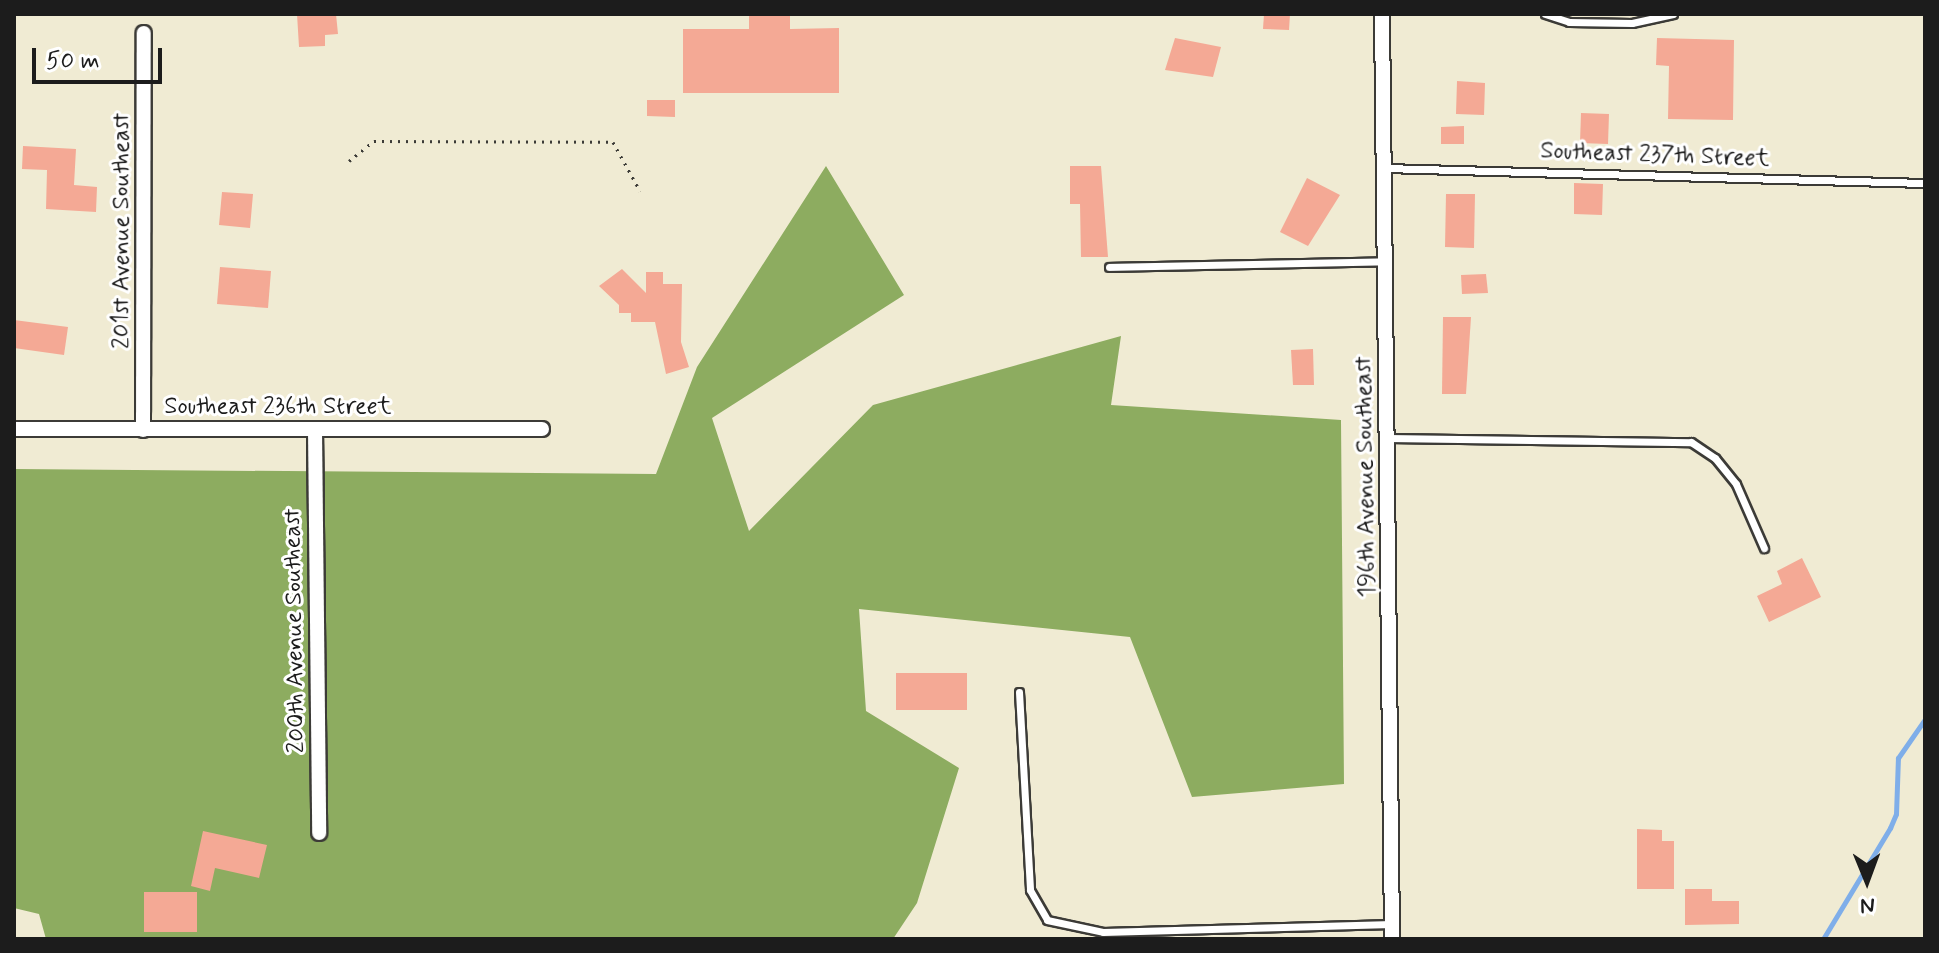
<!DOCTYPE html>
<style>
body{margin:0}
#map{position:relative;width:1939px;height:953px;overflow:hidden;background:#f0ebd3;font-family:Mynerve,sans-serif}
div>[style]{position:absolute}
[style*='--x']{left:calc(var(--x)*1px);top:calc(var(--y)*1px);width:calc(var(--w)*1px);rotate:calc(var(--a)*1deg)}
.forest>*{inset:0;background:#8dac60}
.stream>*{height:5px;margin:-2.5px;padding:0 2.5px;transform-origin:2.5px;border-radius:2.5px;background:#7faee9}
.building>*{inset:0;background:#f4a995}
.path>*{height:3px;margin-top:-1.5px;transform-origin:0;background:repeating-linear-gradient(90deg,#3c3b37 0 2px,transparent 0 8px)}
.roads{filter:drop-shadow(2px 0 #3c3b37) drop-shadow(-2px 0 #3c3b37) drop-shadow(0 2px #3c3b37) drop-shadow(0 -2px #3c3b37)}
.lane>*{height:7px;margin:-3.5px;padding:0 3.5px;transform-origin:3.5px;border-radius:3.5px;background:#fff}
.street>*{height:14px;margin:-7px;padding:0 7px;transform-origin:7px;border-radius:7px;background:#fff}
span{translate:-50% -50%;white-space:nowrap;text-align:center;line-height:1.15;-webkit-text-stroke:6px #fff;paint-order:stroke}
.street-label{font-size:24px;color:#1c1c1c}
.frame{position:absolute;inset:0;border:16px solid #1c1c1c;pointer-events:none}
.north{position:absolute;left:1827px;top:841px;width:80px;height:80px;-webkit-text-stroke:6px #fff;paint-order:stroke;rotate:179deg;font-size:22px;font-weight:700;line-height:32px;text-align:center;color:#1c1c1c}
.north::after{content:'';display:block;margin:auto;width:28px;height:36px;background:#1c1c1c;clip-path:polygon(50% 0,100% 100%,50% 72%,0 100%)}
.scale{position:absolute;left:32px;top:48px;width:130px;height:36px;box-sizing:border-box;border:4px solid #1c1c1c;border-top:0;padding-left:10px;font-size:24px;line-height:28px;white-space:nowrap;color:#1c1c1c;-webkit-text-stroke:6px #fff;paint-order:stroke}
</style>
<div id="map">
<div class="forest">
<div style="clip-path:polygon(826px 166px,904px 295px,712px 418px,749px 531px,873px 405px,1121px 336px,1111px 405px,1341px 420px,1344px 784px,1192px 797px,1130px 637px,859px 609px,866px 711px,959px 768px,917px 903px,893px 939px,46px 939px,39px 914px,14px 908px,14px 469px,656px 474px,697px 367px)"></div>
</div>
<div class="stream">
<div style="--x:1823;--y:939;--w:130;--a:-58.9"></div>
<div style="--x:1890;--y:828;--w:15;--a:-67"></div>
<div style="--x:1896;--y:814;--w:56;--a:-88"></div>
<div style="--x:1898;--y:758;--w:47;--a:-55.3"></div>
</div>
<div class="building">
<div style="clip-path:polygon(297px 14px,336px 14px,338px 34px,325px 35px,325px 46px,299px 47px)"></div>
<div style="clip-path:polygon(749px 14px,790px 14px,790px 29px,839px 28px,839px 93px,683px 93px,683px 29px,749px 29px)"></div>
<div style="clip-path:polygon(1264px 14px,1290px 14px,1289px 30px,1263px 29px)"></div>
<div style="clip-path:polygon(1175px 38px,1221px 47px,1213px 77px,1165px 70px)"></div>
<div style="clip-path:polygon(1657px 38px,1734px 40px,1733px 120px,1668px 119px,1669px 66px,1656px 65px)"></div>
<div style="clip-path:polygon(1457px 81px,1485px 83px,1484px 115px,1456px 114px)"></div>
<div style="clip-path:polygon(647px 100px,675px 100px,675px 117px,647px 116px)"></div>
<div style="clip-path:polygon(1581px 113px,1609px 114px,1608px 144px,1580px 143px)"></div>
<div style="clip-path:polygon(1464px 126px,1464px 144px,1441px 144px,1441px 127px)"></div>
<div style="clip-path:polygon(23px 146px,76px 149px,74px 185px,97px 187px,96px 212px,46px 209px,47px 170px,22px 169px)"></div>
<div style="clip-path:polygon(1070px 166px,1101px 166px,1108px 257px,1081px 257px,1080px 204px,1070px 204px)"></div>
<div style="clip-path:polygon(1307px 178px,1340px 195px,1308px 246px,1280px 232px)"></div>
<div style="clip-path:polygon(1574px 183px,1603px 184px,1602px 215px,1574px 214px)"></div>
<div style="clip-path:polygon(222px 192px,253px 194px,250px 228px,219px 225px)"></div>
<div style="clip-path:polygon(1446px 194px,1475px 194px,1474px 248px,1445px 247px)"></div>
<div style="clip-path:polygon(220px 267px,271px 271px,268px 308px,217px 304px)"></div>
<div style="clip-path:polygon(622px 269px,646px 293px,646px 272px,663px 272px,663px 284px,682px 284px,681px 342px,689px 367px,666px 374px,655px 322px,631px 322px,631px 313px,619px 313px,619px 305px,599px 286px)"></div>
<div style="clip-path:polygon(1486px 274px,1488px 293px,1462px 294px,1461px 275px)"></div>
<div style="clip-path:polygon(1443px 317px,1471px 317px,1466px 394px,1442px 394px)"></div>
<div style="clip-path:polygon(14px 320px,68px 327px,64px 355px,14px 348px)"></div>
<div style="clip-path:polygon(1313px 349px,1314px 385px,1293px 385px,1291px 350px)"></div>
<div style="clip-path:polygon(1802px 558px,1821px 597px,1769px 622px,1757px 596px,1782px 584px,1777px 571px)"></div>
<div style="clip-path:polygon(896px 673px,967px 673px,967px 710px,896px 710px)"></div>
<div style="clip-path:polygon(1637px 829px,1662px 830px,1662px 841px,1674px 841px,1674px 889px,1637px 889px)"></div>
<div style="clip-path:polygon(203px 831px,267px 845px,259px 878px,215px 868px,210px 891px,191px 886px)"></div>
<div style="clip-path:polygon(1685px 889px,1712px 889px,1712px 901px,1739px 901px,1739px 924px,1685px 925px)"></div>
<div style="clip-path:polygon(144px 892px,197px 892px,197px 932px,144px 932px)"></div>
</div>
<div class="path">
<div style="--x:349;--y:161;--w:32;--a:-39"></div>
<div style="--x:374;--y:141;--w:239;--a:0.2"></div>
<div style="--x:613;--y:142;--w:56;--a:61.1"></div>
</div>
<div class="roads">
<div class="lane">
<div style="--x:1545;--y:14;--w:25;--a:18"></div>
<div style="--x:1569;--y:22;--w:63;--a:0.9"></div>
<div style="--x:1632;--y:23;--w:42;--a:-12.4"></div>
<div style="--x:1384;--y:168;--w:541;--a:1.59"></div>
<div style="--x:1109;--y:267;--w:276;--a:-1.2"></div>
<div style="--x:1388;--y:438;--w:303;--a:0.8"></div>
<div style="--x:1691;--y:442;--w:29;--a:34"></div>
<div style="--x:1715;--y:458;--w:33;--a:51"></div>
<div style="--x:1736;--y:484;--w:70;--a:66.4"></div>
<div style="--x:1019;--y:692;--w:198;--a:86.8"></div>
<div style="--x:1030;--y:890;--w:34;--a:60"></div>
<div style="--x:1047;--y:920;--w:57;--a:12.1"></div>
<div style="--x:1103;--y:932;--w:289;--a:-1.6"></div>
</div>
<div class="street">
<div style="--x:1382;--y:14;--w:925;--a:89.38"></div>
<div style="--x:14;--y:429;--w:528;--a:0"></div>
<div style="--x:315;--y:429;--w:404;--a:89.4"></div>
<div style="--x:143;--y:430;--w:397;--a:-89.9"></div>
</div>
</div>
<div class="street-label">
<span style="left:1655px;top:155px;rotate:2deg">Southeast 237th Street</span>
<span style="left:122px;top:231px;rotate:-90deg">201st Avenue Southeast</span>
<span style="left:278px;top:407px">Southeast 236th Street</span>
<span style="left:1366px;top:477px;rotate:-91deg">196th Avenue Southeast</span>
<span style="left:295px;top:631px;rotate:-91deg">200th Avenue Southeast</span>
</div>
<div class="frame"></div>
<div class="north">N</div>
<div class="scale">50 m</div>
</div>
